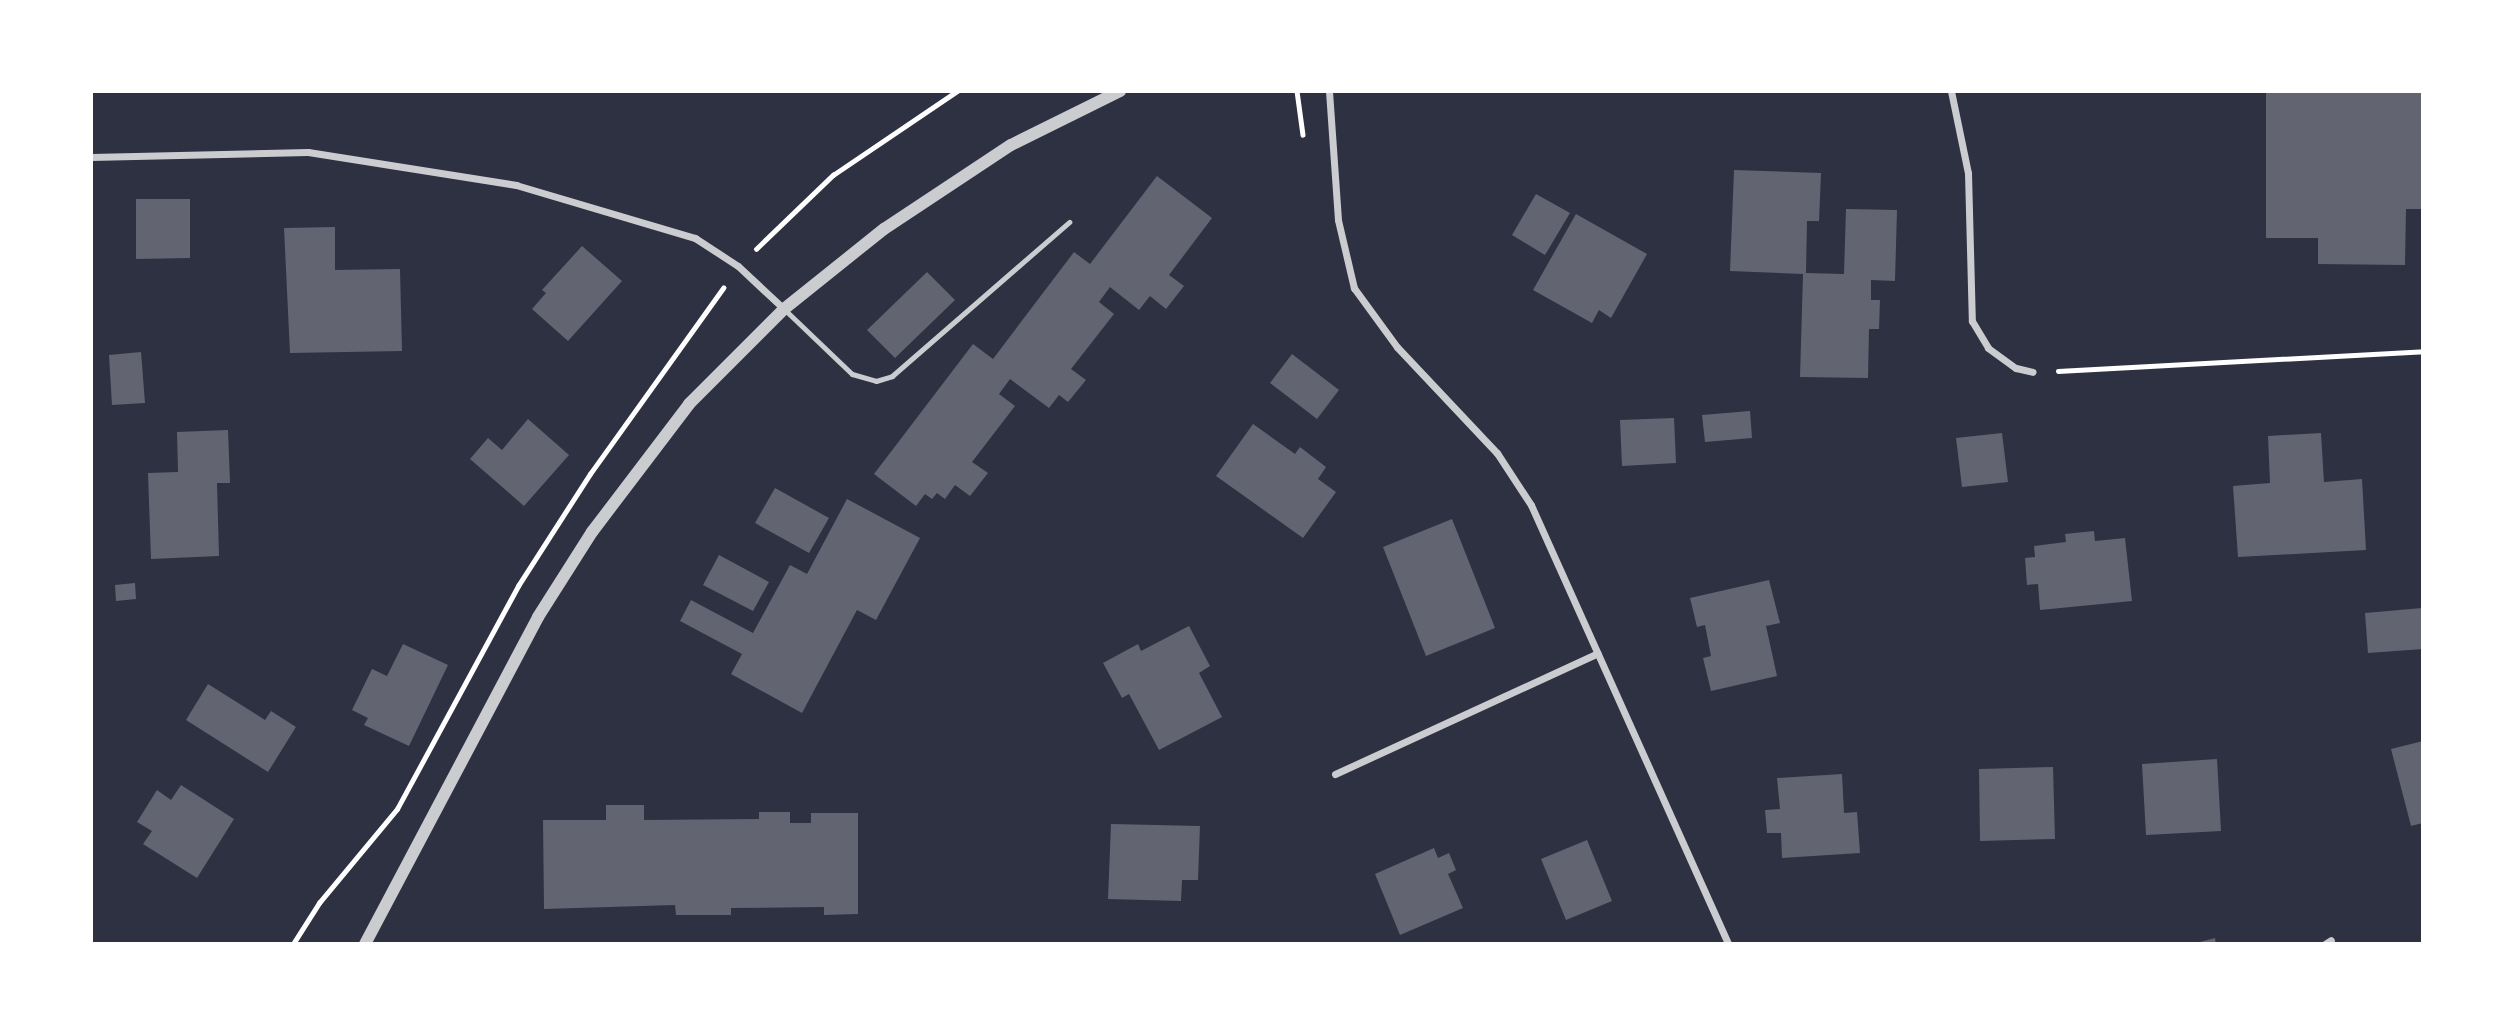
<!DOCTYPE html>
<style>
body{margin:0}
#map{position:relative;width:2514px;height:1035px;overflow:hidden;background:#2d3142;font-family:"Exo 2",sans-serif}
div>[style]{position:absolute}
[style*='--x']{left:calc(var(--x)*1px);top:calc(var(--y)*1px);width:calc(var(--w)*1px);rotate:calc(var(--a)*1deg)}
.building>*{inset:0;background:#626471}
.path>*{height:4.5px;margin:-2.25px;padding:0 2.25px;transform-origin:2.25px;border-radius:2.25px;background:#fff}
.service>*{height:5px;margin:-2.5px;padding:0 2.5px;transform-origin:2.5px;border-radius:2.5px;background:#caccd0}
.minor>*{height:7px;margin:-3.5px;padding:0 3.5px;transform-origin:3.5px;border-radius:3.5px;background:#caccd0}
.tertiary>*{height:12px;margin:-6px;padding:0 6px;transform-origin:6px;border-radius:6px;background:#caccd0}
span{translate:-50% -50%;white-space:nowrap;text-align:center;line-height:1.15;-webkit-text-stroke:7px #fff;paint-order:stroke}
.frame{position:absolute;inset:0;border:93px solid #fff;pointer-events:none}
</style>
<div id="map">
<div class="building">
<div style="clip-path:polygon(2266px 91px,2423px 91px,2423px 209px,2406px 209px,2405px 265px,2318px 264px,2318px 238px,2266px 238px)"></div>
<div style="clip-path:polygon(1734px 170px,1821px 173px,1819px 221px,1807px 221px,1806px 273px,1844px 274px,1846px 209px,1897px 210px,1895px 281px,1871px 280px,1871px 300px,1880px 300px,1879px 329px,1869px 329px,1868px 378px,1800px 377px,1803px 274px,1730px 271px)"></div>
<div style="clip-path:polygon(1157px 176px,1212px 218px,1169px 275px,1184px 286px,1166px 309px,1150px 296px,1139px 310px,1110px 287px,1099px 302px,1114px 314px,1071px 369px,1086px 380px,1068px 402px,1059px 395px,1049px 408px,1010px 379px,999px 394px,1015px 406px,972px 462px,988px 473px,970px 496px,955px 485px,945px 499px,937px 493px,932px 499px,925px 494px,916px 506px,874px 474px,973px 344px,993px 359px,1074px 252px,1090px 264px)"></div>
<div style="clip-path:polygon(1536px 194px,1570px 213px,1545px 255px,1512px 235px)"></div>
<div style="clip-path:polygon(136px 199px,190px 199px,190px 258px,136px 259px)"></div>
<div style="clip-path:polygon(1576px 214px,1647px 254px,1611px 318px,1599px 310px,1592px 323px,1533px 290px)"></div>
<div style="clip-path:polygon(335px 227px,335px 270px,400px 269px,402px 351px,290px 353px,284px 228px)"></div>
<div style="clip-path:polygon(582px 246px,622px 281px,568px 341px,532px 309px,546px 293px,542px 290px)"></div>
<div style="clip-path:polygon(927px 272px,955px 300px,895px 358px,867px 330px)"></div>
<div style="clip-path:polygon(141px 352px,145px 403px,112px 405px,109px 355px)"></div>
<div style="clip-path:polygon(1292px 354px,1339px 390px,1317px 419px,1270px 383px)"></div>
<div style="clip-path:polygon(1750px 411px,1752px 438px,1705px 442px,1702px 415px)"></div>
<div style="clip-path:polygon(1674px 418px,1676px 463px,1622px 466px,1620px 420px)"></div>
<div style="clip-path:polygon(528px 419px,569px 455px,524px 506px,470px 459px,488px 438px,502px 450px)"></div>
<div style="clip-path:polygon(1253px 424px,1295px 454px,1300px 447px,1326px 467px,1318px 479px,1336px 492px,1303px 538px,1216px 476px)"></div>
<div style="clip-path:polygon(228px 430px,230px 483px,217px 483px,219px 556px,151px 559px,148px 473px,178px 472px,177px 432px)"></div>
<div style="clip-path:polygon(2002px 433px,2008px 482px,1962px 487px,1956px 438px)"></div>
<div style="clip-path:polygon(2321px 433px,2324px 482px,2362px 479px,2366px 550px,2238px 557px,2233px 486px,2270px 483px,2268px 436px)"></div>
<div style="clip-path:polygon(775px 488px,829px 518px,809px 553px,755px 523px)"></div>
<div style="clip-path:polygon(847px 499px,920px 538px,876px 620px,857px 610px,802px 713px,731px 674px,742px 654px,680px 621px,691px 600px,753px 633px,790px 565px,807px 574px)"></div>
<div style="clip-path:polygon(1452px 519px,1495px 628px,1426px 656px,1383px 547px)"></div>
<div style="clip-path:polygon(2094px 531px,2095px 541px,2125px 538px,2132px 601px,2040px 610px,2038px 584px,2027px 585px,2025px 558px,2035px 557px,2034px 546px,2066px 542px,2065px 534px)"></div>
<div style="clip-path:polygon(719px 555px,769px 582px,753px 611px,703px 585px)"></div>
<div style="clip-path:polygon(1769px 580px,1780px 623px,1766px 626px,1777px 676px,1711px 691px,1703px 658px,1711px 656px,1705px 625px,1697px 627px,1690px 598px)"></div>
<div style="clip-path:polygon(135px 583px,136px 599px,116px 601px,115px 585px)"></div>
<div style="clip-path:polygon(2422px 608px,2423px 649px,2368px 653px,2365px 613px)"></div>
<div style="clip-path:polygon(1189px 626px,1210px 666px,1199px 673px,1222px 717px,1159px 750px,1129px 694px,1122px 698px,1103px 663px,1138px 644px,1141px 651px)"></div>
<div style="clip-path:polygon(403px 644px,448px 665px,409px 746px,364px 725px,368px 718px,352px 710px,372px 669px,387px 676px)"></div>
<div style="clip-path:polygon(208px 684px,265px 720px,271px 711px,296px 727px,268px 772px,186px 720px)"></div>
<div style="clip-path:polygon(2423px 741px,2423px 823px,2411px 826px,2391px 749px)"></div>
<div style="clip-path:polygon(2217px 759px,2221px 831px,2146px 835px,2142px 764px)"></div>
<div style="clip-path:polygon(2053px 767px,2055px 839px,1980px 841px,1979px 769px)"></div>
<div style="clip-path:polygon(1842px 774px,1844px 813px,1857px 812px,1860px 853px,1782px 858px,1781px 833px,1767px 833px,1765px 810px,1780px 809px,1777px 778px)"></div>
<div style="clip-path:polygon(181px 785px,234px 819px,197px 878px,143px 844px,152px 831px,137px 822px,157px 790px,171px 800px)"></div>
<div style="clip-path:polygon(606px 805px,644px 805px,644px 820px,759px 819px,759px 812px,790px 812px,790px 823px,811px 823px,811px 813px,858px 813px,858px 914px,824px 915px,824px 907px,731px 908px,731px 915px,676px 915px,675px 905px,544px 909px,543px 820px,606px 820px)"></div>
<div style="clip-path:polygon(1111px 824px,1200px 826px,1198px 880px,1182px 880px,1181px 901px,1108px 899px)"></div>
<div style="clip-path:polygon(1587px 840px,1612px 901px,1566px 920px,1541px 859px)"></div>
<div style="clip-path:polygon(1434px 848px,1438px 858px,1449px 853px,1456px 870px,1448px 874px,1463px 908px,1400px 935px,1375px 874px)"></div>
<div style="clip-path:polygon(2215px 938px,2216px 944px,2196px 944px,2196px 943px)"></div>
</div>
<div class="path">
<div style="--x:1297;--y:91;--w:44;--a:82.2"></div>
<div style="--x:756;--y:249;--w:107;--a:-43.9"></div>
<div style="--x:833;--y:175;--w:150;--a:-34.1"></div>
<div style="--x:2058;--y:371;--w:366;--a:-3.1"></div>
<div style="--x:293;--y:944;--w:49;--a:-57.6"></div>
<div style="--x:319;--y:903;--w:122;--a:-50.3"></div>
<div style="--x:397;--y:809;--w:254;--a:-61.5"></div>
<div style="--x:518;--y:586;--w:133;--a:-57.3"></div>
<div style="--x:590;--y:474;--w:229;--a:-54.4"></div>
</div>
<div class="service">
<div style="--x:784;--y:309;--w:94;--a:43.7"></div>
<div style="--x:852;--y:374;--w:25;--a:16"></div>
<div style="--x:876;--y:381;--w:17;--a:-17"></div>
<div style="--x:892;--y:376;--w:235;--a:-41"></div>
</div>
<div class="minor">
<div style="--x:1329;--y:91;--w:129;--a:86"></div>
<div style="--x:1338;--y:220;--w:70;--a:76.8"></div>
<div style="--x:1354;--y:288;--w:73;--a:53.9"></div>
<div style="--x:1397;--y:347;--w:146;--a:46.7"></div>
<div style="--x:1497;--y:453;--w:62;--a:56.8"></div>
<div style="--x:1531;--y:505;--w:481;--a:65.8"></div>
<div style="--x:1951;--y:91;--w:84;--a:78.3"></div>
<div style="--x:1968;--y:173;--w:148;--a:88.5"></div>
<div style="--x:1972;--y:321;--w:31;--a:59"></div>
<div style="--x:1988;--y:348;--w:34;--a:36"></div>
<div style="--x:2016;--y:368;--w:17;--a:13"></div>
<div style="--x:91;--y:157;--w:217;--a:-1.3"></div>
<div style="--x:308;--y:152;--w:211;--a:9"></div>
<div style="--x:516;--y:185;--w:187;--a:16.5"></div>
<div style="--x:695;--y:238;--w:51;--a:33.1"></div>
<div style="--x:738;--y:266;--w:63;--a:43.1"></div>
<div style="--x:1335;--y:774;--w:289;--a:-24.7"></div>
<div style="--x:2325;--y:944;--w:7;--a:-34"></div>
</div>
<div class="tertiary">
<div style="--x:365;--y:944;--w:370;--a:-62.1"></div>
<div style="--x:538;--y:617;--w:101;--a:-57.6"></div>
<div style="--x:592;--y:532;--w:161;--a:-52.8"></div>
<div style="--x:689;--y:404;--w:134;--a:-45"></div>
<div style="--x:784;--y:309;--w:128;--a:-38.7"></div>
<div style="--x:884;--y:229;--w:152;--a:-33.5"></div>
<div style="--x:1011;--y:145;--w:122;--a:-26.4"></div>
</div>
<div class="frame"></div>
</div>
